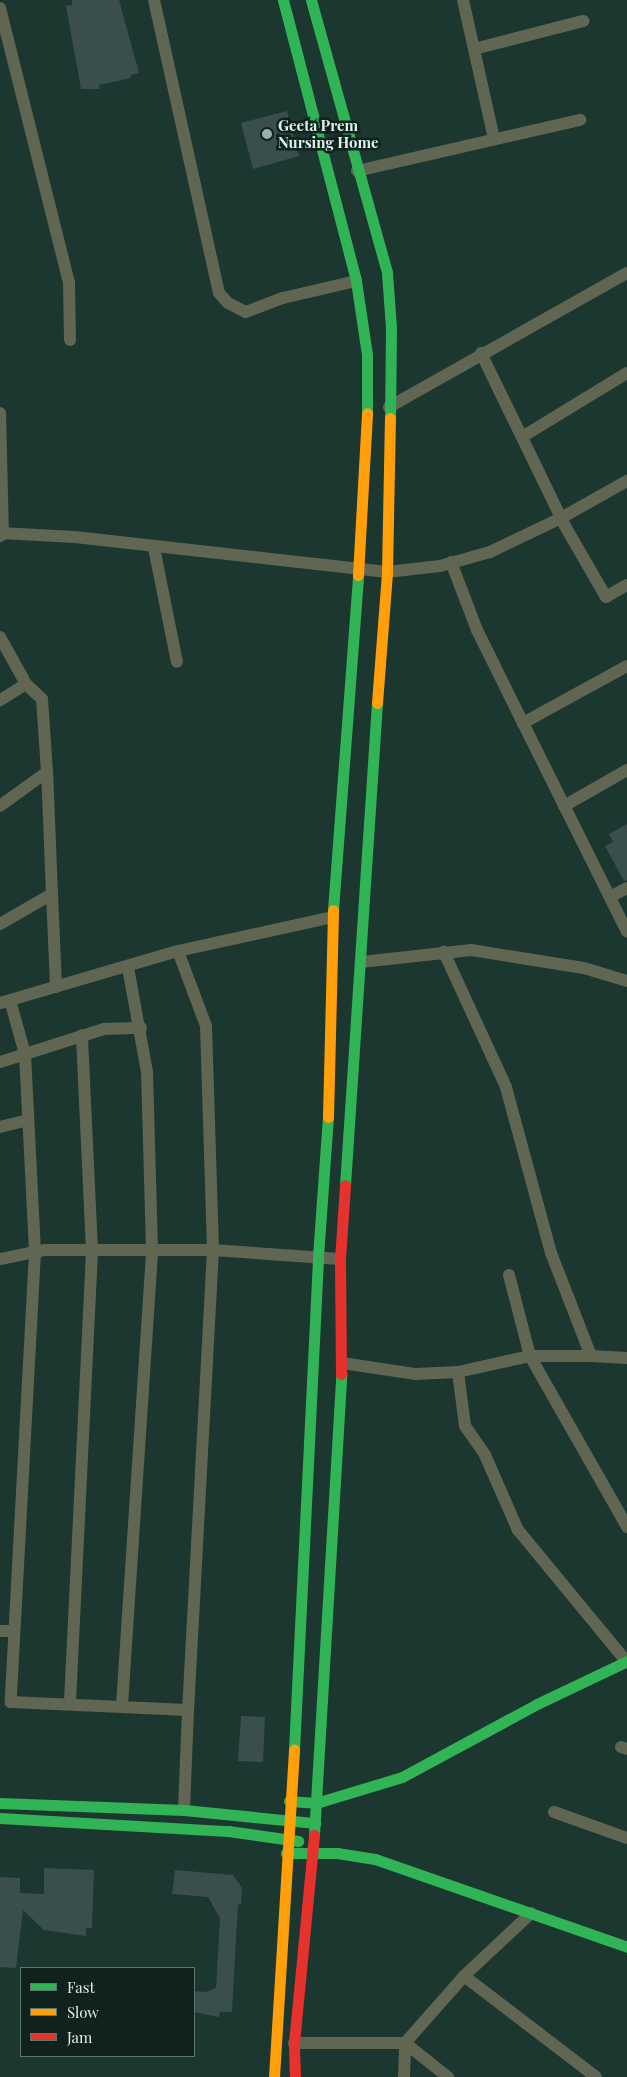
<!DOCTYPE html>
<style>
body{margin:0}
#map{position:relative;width:627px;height:2077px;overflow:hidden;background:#1c3630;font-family:"Playfair Display",serif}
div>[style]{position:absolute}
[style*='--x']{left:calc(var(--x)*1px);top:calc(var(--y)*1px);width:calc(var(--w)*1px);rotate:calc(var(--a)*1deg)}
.building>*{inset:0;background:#3a4f4c}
.street>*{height:12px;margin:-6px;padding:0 6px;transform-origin:6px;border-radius:6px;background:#606651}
.fast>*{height:11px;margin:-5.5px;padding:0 5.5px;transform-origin:5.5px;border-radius:5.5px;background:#30b455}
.slow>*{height:11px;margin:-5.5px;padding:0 5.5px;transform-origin:5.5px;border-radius:5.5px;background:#ff9f0a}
.jam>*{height:11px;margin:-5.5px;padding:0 5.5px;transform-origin:5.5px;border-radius:5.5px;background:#e5322d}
.dots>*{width:14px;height:14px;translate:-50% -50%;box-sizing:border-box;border:2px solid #10221e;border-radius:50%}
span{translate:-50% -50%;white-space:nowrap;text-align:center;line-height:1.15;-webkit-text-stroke:5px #10221e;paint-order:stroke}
.poi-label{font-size:15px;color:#dbf2eb;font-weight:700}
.left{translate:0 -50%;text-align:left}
.legend{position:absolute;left:20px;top:1967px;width:175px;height:90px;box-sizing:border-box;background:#10221e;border:1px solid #617570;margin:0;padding:6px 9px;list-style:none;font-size:15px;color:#dbf2eb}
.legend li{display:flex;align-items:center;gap:10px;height:25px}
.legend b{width:25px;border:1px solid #617570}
</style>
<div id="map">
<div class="building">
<div style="clip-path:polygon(72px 0,119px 0,139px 73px,131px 75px,131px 78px,99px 85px,100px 89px,81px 89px,66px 6px,72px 5px)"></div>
<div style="clip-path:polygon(287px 111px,299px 156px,253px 169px,241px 123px)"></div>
<div style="clip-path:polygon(627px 824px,627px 880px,624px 881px,605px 846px,613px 842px,609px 834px)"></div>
<div style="clip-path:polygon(241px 1716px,265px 1717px,263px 1762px,238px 1761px)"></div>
<div style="clip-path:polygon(44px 1868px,94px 1870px,92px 1928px,86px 1928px,86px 1936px,44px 1930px,23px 1910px,16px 1968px,0 1967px,0 1877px,20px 1878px,20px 1893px,44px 1894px)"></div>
<div style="clip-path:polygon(175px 1870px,233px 1875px,242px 1888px,241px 1905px,238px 1904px,232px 2012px,220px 2012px,219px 2017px,194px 2012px,194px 1991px,206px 1992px,216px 1988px,220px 1918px,208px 1897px,172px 1894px)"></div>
</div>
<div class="street">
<div style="--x:154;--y:0;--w:300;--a:77.5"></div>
<div style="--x:219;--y:293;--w:13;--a:48"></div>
<div style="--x:228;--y:303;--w:20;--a:27"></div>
<div style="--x:246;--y:312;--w:40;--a:-21"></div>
<div style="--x:283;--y:298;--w:75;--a:-13.1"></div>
<div style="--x:463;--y:0;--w:142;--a:77.4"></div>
<div style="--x:0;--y:8;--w:283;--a:75.9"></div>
<div style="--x:69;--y:282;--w:58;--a:89"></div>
<div style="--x:474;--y:49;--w:113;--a:-14.4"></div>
<div style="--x:357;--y:171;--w:229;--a:-12.9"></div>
<div style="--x:481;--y:353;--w:192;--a:64.1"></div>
<div style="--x:565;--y:526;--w:82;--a:60"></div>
<div style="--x:606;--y:597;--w:24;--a:-30"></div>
<div style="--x:389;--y:407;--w:273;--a:-29.4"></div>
<div style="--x:0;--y:413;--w:121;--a:88.6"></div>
<div style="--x:3;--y:534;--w:4;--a:146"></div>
<div style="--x:522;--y:437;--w:123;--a:-31.4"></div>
<div style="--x:0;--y:533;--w:75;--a:3.1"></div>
<div style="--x:75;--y:537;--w:314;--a:6.4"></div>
<div style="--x:387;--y:572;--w:53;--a:-6.5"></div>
<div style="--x:440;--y:566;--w:52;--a:-15.6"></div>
<div style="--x:490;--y:552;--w:79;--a:-25.6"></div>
<div style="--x:561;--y:518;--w:76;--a:-29.3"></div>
<div style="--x:154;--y:548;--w:116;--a:78.6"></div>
<div style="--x:451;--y:562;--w:73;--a:69.1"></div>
<div style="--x:477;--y:630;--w:104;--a:63.7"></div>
<div style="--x:0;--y:637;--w:54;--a:61"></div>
<div style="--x:26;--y:684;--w:31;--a:148"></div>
<div style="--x:627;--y:666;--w:119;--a:151.3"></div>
<div style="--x:523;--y:723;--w:233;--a:63.5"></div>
<div style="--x:0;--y:806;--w:58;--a:-35.9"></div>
<div style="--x:47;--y:772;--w:73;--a:-93.9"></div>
<div style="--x:42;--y:699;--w:22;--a:-137"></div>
<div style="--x:564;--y:806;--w:73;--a:-29.7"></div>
<div style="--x:52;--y:894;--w:93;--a:87.5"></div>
<div style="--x:610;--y:897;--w:19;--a:-28"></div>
<div style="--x:0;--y:924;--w:60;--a:-30"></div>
<div style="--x:52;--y:894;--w:122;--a:-92.3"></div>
<div style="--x:178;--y:951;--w:80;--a:69.5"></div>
<div style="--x:206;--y:1026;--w:224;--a:88.2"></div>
<div style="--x:213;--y:1250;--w:461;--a:93.1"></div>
<div style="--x:361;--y:962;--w:111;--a:-6.2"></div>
<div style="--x:471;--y:950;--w:114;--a:9.1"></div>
<div style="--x:584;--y:968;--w:45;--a:16.8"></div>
<div style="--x:10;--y:1000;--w:56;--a:74.5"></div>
<div style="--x:25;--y:1054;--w:198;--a:87.1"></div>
<div style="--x:35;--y:1252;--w:451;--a:93.1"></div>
<div style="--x:11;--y:1702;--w:177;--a:2.6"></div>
<div style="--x:188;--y:1710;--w:100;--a:92.3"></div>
<div style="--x:0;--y:1003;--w:185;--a:-16.3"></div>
<div style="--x:178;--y:951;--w:158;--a:-12.4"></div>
<div style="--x:0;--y:1062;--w:109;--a:-17.6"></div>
<div style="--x:104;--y:1029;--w:37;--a:-2"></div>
<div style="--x:0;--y:1127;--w:29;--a:-14"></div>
<div style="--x:0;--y:1259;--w:46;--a:-11.3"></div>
<div style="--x:45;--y:1250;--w:168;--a:0"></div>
<div style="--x:213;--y:1250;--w:127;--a:4.1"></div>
<div style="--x:509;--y:1275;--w:84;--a:75.5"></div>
<div style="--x:530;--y:1356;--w:197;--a:60.4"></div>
<div style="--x:591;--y:1356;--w:36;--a:3"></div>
<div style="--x:342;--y:1363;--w:75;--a:8.5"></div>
<div style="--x:416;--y:1374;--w:42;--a:-2.7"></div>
<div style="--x:458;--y:1372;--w:74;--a:-12.5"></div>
<div style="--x:530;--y:1356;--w:61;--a:0"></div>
<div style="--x:591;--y:1356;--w:110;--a:-111.2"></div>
<div style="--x:551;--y:1253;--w:172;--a:-105.2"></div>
<div style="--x:506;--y:1087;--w:149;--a:-114.7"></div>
<div style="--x:458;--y:1372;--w:54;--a:82.6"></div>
<div style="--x:465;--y:1426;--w:35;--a:55"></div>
<div style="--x:485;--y:1455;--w:82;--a:66.3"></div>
<div style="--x:518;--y:1530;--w:170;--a:50.5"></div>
<div style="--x:0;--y:1631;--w:13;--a:0"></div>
<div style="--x:70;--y:1702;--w:453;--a:-87.2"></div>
<div style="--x:92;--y:1250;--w:215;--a:-92.7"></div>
<div style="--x:122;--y:1705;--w:456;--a:-86.2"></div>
<div style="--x:152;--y:1250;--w:178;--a:-91.6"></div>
<div style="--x:147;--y:1072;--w:107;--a:-100.3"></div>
<div style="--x:621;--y:1747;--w:6;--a:18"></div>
<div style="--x:554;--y:1812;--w:77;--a:19.6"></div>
<div style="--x:464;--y:1976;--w:92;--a:-43.2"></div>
<div style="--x:294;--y:2043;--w:111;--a:0"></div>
<div style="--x:405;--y:2043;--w:55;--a:38.3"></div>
<div style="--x:404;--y:2077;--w:34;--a:-88"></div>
<div style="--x:405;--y:2043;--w:89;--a:-48.6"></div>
<div style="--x:464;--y:1976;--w:166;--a:37.4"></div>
</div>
<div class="fast">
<div style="--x:283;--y:0;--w:290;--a:75.4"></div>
<div style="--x:356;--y:281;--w:75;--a:81.5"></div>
<div style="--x:367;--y:355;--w:58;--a:90"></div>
<div style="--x:311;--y:0;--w:283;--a:74.4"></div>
<div style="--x:387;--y:273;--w:55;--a:85.8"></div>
<div style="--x:391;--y:328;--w:90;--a:90.6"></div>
<div style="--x:333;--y:910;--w:336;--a:-85.7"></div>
<div style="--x:345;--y:1185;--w:483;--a:-86.2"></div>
<div style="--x:294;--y:1750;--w:495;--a:-87.2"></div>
<div style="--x:318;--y:1256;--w:139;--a:-85.9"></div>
<div style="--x:289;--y:1801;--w:27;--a:4"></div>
<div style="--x:316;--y:1803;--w:90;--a:-16.8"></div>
<div style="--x:402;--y:1777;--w:153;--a:-28.4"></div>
<div style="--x:537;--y:1704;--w:100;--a:-25.5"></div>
<div style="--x:0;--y:1803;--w:184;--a:2.2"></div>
<div style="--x:184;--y:1810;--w:132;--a:5.7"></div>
<div style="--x:0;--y:1818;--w:228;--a:3.3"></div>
<div style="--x:228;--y:1831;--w:71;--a:8.1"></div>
<div style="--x:314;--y:1835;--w:462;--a:-86.6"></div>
<div style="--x:286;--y:1853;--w:51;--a:0"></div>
<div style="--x:337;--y:1853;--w:38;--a:9"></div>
<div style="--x:375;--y:1859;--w:267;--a:19.2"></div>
</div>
<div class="slow">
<div style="--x:358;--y:575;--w:162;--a:-86.8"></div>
<div style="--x:377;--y:703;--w:131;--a:-85.6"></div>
<div style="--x:387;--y:572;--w:154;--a:-88.9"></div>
<div style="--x:328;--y:1117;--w:207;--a:-88.6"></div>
<div style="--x:274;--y:2077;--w:328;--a:-86.5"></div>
</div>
<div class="jam">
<div style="--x:341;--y:1374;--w:115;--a:-90.5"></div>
<div style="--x:340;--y:1259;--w:74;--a:-86.1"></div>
<div style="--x:295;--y:2077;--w:34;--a:-92"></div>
<div style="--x:294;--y:2043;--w:209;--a:-84.5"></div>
</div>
<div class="dots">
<div style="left:267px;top:134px;background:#98b0aa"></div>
</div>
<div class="poi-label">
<span class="left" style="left:278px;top:134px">Geeta Prem<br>Nursing Home</span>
</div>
<ul class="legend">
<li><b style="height:6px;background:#30b455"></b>Fast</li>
<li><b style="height:6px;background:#ff9f0a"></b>Slow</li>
<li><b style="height:6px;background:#e5322d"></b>Jam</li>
</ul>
</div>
